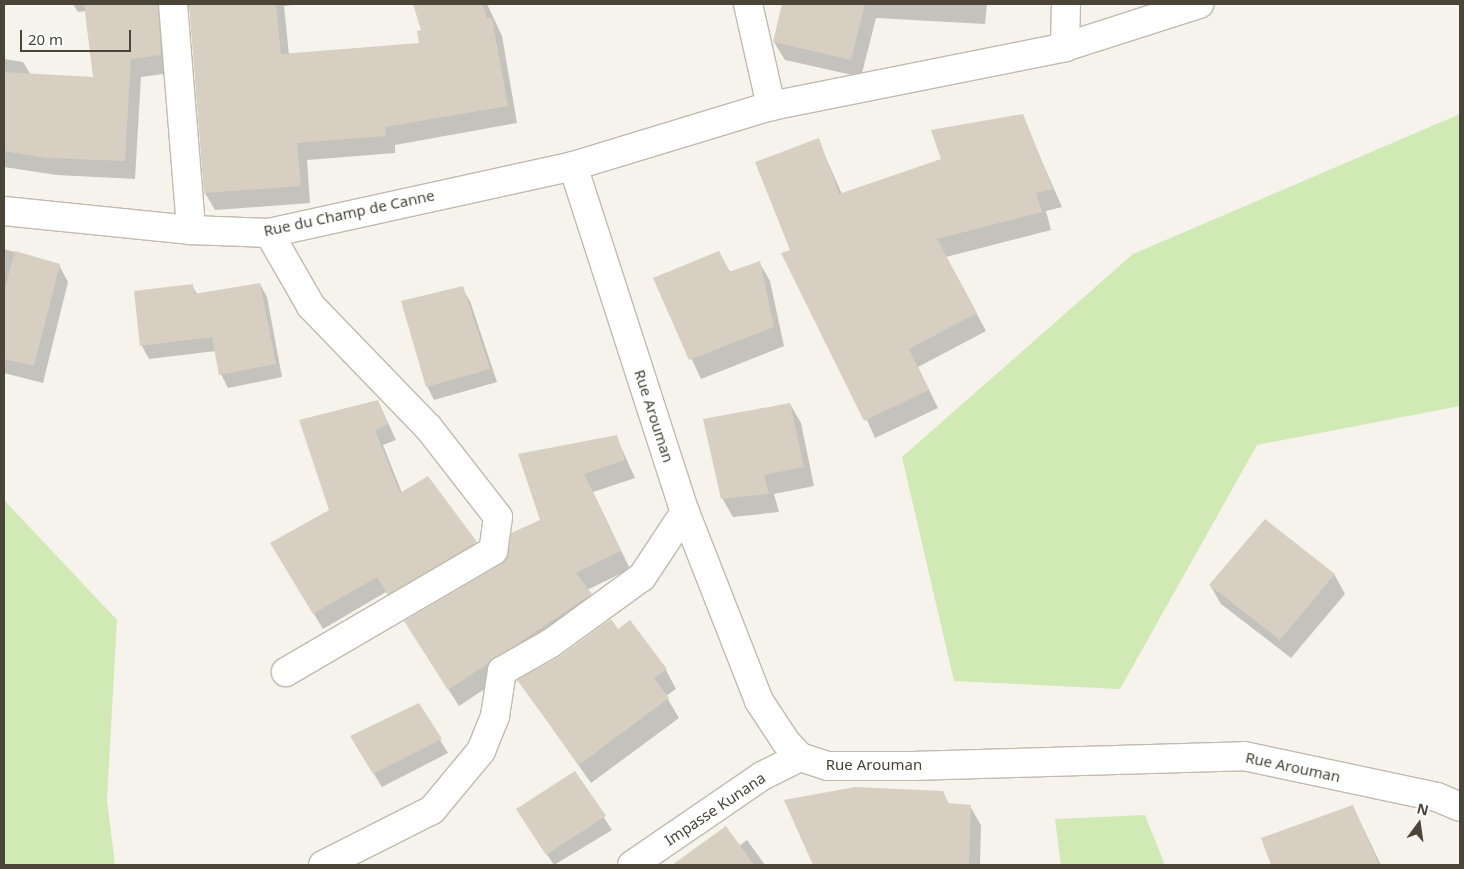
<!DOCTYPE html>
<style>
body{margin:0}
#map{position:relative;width:1464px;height:869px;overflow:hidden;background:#f5f3ec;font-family:"Noto Sans",sans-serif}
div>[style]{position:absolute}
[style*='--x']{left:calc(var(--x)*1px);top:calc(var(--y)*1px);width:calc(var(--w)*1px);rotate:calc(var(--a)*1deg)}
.green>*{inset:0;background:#d1e9b5}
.shadow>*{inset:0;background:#0003}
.building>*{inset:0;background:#d7cfc1}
.roads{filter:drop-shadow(1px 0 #c1bbae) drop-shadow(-1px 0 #c1bbae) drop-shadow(0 1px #c1bbae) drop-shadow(0 -1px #c1bbae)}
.minor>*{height:28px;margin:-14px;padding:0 14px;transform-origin:14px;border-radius:14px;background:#fff}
span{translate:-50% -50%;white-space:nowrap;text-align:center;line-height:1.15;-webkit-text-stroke:4px #fff;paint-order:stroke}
.street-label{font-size:15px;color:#4a4439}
.frame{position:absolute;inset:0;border:5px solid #4a4439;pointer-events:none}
.north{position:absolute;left:1394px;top:799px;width:50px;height:50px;-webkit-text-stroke:4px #fff;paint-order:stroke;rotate:14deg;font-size:14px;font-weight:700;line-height:20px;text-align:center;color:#4a4439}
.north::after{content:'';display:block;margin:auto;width:18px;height:22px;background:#4a4439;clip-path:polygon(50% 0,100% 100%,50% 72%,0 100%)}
.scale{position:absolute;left:20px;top:30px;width:111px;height:22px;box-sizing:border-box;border:2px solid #4a4439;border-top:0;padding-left:6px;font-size:15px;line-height:18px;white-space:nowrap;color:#4a4439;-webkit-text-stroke:4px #fff;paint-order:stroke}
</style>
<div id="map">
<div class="green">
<div style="clip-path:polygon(1460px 114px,1460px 406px,1257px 445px,1120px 689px,954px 681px,902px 457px,1133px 254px)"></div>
<div style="clip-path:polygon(4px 500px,117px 620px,107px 800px,115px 865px,4px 865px)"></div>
<div style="clip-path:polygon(1145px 815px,1165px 865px,1061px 865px,1055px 819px)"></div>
</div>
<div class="shadow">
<div style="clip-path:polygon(73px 4px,300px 4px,284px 6px,289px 55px,421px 44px,422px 31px,415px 4px,487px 4px,502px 36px,517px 123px,395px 145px,395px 153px,307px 160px,310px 203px,215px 210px,205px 193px,190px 7px,182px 6px,171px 73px,141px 77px,135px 179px,57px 175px,4px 167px,4px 59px,23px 62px,31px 75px,94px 78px,86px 11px,78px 12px)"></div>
<div style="clip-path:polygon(783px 4px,987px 4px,985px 24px,876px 18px,861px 77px,785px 60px,774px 42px)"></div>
<div style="clip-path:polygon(1022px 116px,1062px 207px,1046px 211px,1051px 230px,946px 257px,986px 331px,918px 367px,938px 408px,875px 438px,792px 251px,818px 140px,842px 194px,942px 160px)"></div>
<div style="clip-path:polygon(4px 249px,59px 265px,68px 282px,43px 383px,4px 373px)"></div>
<div style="clip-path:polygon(719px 252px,730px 272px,759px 262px,770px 281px,784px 346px,701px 379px,654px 278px)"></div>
<div style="clip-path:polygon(260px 284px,267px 297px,282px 377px,228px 388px,221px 374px,216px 351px,149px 359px,142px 346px,135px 292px,192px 286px,198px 295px)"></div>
<div style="clip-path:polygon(462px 288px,470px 301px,497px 382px,434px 400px,427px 386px)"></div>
<div style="clip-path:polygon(378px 401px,396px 440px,383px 445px,402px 493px,427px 478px,485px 558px,397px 609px,386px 592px,323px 629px,272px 544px,331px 511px)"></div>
<div style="clip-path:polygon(790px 404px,801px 423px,814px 486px,774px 494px,779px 512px,733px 517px,722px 498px)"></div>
<div style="clip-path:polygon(616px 436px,635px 478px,593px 492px,630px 569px,587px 590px,601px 612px,459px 706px,416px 639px,502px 565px)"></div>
<div style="clip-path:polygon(1334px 574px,1345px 594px,1291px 658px,1221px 604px,1210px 585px)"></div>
<div style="clip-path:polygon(618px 631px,666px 670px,676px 689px,666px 696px,679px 718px,591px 783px,519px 681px)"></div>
<div style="clip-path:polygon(418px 704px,448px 753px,382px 787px,359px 750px)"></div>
<div style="clip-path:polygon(575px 773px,612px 830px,554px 865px,525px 822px)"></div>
<div style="clip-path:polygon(943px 793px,949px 804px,970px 806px,981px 825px,980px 865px,815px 865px,786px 801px)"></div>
<div style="clip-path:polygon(1353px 807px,1381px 865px,1273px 865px,1263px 839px)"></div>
<div style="clip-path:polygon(747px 840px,765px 865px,676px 864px,739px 846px)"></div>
</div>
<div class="building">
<div style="clip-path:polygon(84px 4px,158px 4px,161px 55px,131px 59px,125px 161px,46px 158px,4px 151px,4px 72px,93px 77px)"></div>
<div style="clip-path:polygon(189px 4px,276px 4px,281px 54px,419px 43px,417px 31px,421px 30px,413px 4px,482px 4px,487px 18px,492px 18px,508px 106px,385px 127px,386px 136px,297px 143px,301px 186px,204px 193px)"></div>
<div style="clip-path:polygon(782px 4px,865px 4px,851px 60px,773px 42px)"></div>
<div style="clip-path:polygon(1023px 114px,1053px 189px,1036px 193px,1042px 212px,937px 239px,977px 313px,909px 349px,929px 390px,864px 421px,781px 253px,790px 250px,755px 162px,819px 138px,839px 194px,941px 159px,931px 130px)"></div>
<div style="clip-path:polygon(15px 251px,60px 264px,34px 366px,4px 359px,4px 291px)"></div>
<div style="clip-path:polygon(719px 251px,729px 272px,760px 261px,774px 327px,689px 360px,653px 278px)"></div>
<div style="clip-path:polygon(260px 283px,276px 364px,219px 375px,212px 337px,140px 346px,134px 291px,193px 284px,194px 294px)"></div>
<div style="clip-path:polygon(463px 286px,490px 369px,426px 387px,401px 301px)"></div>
<div style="clip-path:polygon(378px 400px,388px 424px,375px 430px,400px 493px,428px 476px,477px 542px,388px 595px,377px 577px,313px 614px,270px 543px,329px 510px,299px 420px)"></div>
<div style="clip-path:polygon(790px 403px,804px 467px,764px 475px,769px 494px,721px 499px,703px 419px)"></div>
<div style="clip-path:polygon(617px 435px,625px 460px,584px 474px,621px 551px,576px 573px,592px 594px,448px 690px,404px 621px,501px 564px,508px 554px,511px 533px,540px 520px,518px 454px)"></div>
<div style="clip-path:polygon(1265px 519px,1335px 574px,1280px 640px,1209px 585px)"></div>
<div style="clip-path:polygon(611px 619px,618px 629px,630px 620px,667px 669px,654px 678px,669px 698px,579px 765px,517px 680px,560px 656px)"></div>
<div style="clip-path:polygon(419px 703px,442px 739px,373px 774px,350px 736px)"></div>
<div style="clip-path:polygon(575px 771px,606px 816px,546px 855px,516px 809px)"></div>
<div style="clip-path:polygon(855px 787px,943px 791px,948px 803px,971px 805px,969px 865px,813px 865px,784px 800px)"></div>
<div style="clip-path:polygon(1353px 805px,1379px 865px,1271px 865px,1261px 838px)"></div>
<div style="clip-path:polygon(726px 826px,754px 865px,672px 865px)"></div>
</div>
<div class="roads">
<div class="minor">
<div style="--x:173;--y:4;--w:227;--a:85.4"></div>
<div style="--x:748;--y:4;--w:105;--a:77.3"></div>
<div style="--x:1065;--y:47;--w:43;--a:-88.7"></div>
<div style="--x:573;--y:166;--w:364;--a:72.1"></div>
<div style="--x:685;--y:512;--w:203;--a:68.6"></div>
<div style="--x:759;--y:701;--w:49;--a:56.6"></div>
<div style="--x:786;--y:742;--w:21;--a:47"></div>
<div style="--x:800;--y:757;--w:29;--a:18"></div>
<div style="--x:828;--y:766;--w:84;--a:0"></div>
<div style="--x:912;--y:766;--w:332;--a:-1.7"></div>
<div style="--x:1244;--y:756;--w:197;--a:12"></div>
<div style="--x:1437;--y:797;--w:25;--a:23"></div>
<div style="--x:4;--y:211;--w:188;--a:5.8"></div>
<div style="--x:191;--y:230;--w:78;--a:2.2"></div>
<div style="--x:269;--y:233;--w:311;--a:-12.4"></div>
<div style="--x:573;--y:166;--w:207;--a:-16.9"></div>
<div style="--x:771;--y:106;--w:300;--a:-11.3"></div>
<div style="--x:1065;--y:47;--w:141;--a:-17.8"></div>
<div style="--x:269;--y:233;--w:84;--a:60.1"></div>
<div style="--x:311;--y:306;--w:168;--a:46"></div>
<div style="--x:428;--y:427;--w:114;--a:52.1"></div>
<div style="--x:498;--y:517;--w:34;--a:98"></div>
<div style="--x:493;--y:551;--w:240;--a:149.7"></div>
<div style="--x:323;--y:865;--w:122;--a:-26.8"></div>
<div style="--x:432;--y:810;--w:77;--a:-50.3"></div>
<div style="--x:481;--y:751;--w:38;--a:-68"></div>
<div style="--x:495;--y:716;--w:46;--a:-81.2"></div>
<div style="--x:502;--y:671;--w:56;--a:-29.7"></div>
<div style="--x:551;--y:643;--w:112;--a:-36"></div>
<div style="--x:642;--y:577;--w:78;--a:-56.5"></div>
<div style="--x:632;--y:865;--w:158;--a:-34.4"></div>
<div style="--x:762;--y:776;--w:42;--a:-26.6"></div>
</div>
</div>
<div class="street-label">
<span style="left:349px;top:213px;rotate:-12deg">Rue du Champ de Canne</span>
<span style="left:654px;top:416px;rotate:72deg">Rue Arouman</span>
<span style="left:874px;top:765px">Rue Arouman</span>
<span style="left:1293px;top:767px;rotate:12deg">Rue Arouman</span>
<span style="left:715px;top:809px;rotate:-34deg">Impasse Kunana</span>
</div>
<div class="frame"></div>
<div class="north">N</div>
<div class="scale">20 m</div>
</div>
